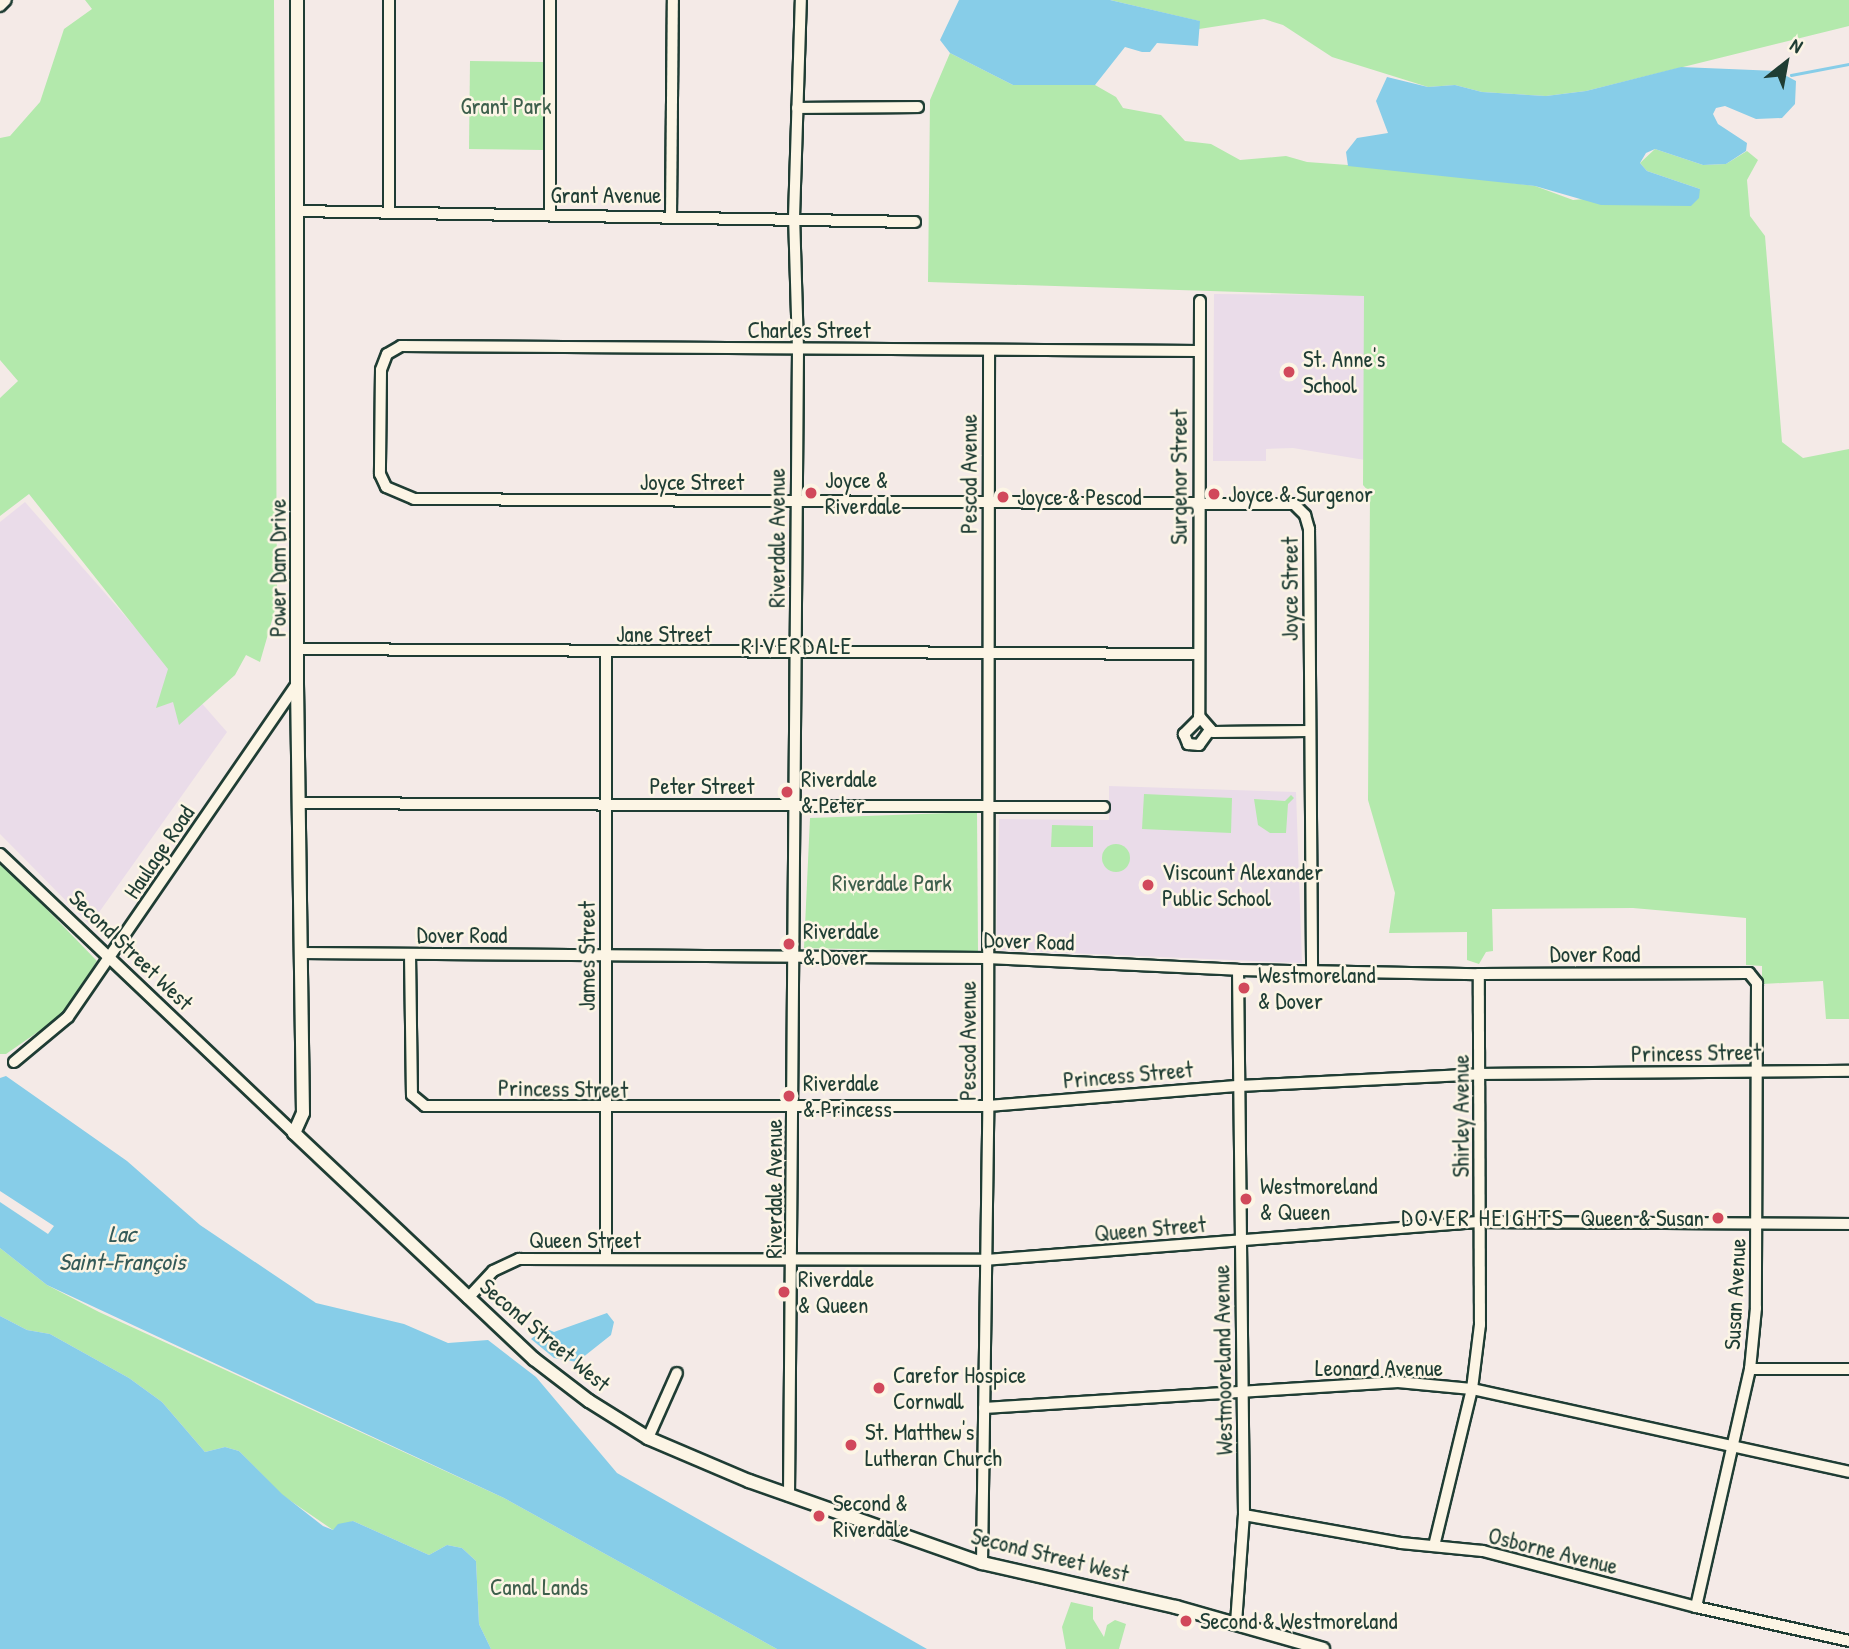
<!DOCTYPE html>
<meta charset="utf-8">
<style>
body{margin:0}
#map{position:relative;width:1849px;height:1649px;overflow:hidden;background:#f4eae7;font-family:"Patrick Hand",sans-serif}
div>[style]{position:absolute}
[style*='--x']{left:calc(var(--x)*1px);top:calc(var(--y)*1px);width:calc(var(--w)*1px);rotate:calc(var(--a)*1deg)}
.built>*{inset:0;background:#eadce9}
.green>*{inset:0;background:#b3e9ac}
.round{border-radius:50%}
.water>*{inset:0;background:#87cde8}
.stream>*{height:2.5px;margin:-1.25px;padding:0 1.25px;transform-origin:1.25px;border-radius:1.25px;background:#87cde8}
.roads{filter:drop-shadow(2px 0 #1f3d34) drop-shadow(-2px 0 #1f3d34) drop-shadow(0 2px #1f3d34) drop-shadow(0 -2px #1f3d34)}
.minor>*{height:10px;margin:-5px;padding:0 5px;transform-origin:5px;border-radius:5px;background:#fcf5e5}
.major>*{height:12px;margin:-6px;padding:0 6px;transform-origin:6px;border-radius:6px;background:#fcf5e5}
.dots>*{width:19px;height:19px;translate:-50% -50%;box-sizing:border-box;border:4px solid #fcf5e5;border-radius:50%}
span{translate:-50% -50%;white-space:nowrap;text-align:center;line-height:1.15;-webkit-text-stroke:5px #fcf5e5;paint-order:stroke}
.park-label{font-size:23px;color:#3d5f4c}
.street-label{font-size:23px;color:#1f3d34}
.poi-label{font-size:23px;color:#1f3d34}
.left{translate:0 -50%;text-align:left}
.right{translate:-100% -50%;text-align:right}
.neighbourhood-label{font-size:24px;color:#1f3d34;letter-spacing:2px}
.water-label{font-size:24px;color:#345a58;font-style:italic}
.north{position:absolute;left:1751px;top:28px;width:70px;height:70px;-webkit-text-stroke:5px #fcf5e5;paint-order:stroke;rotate:31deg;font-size:19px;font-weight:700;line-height:28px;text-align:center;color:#1f3d34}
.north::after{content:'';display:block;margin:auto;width:24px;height:32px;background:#1f3d34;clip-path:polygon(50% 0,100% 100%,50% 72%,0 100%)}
</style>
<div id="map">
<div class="built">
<div style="clip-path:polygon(1214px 294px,1364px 295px,1365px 460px,1293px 448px,1266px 449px,1266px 461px,1213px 461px)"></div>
<div style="clip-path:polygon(25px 502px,227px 732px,90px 925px,0 834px,0 522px)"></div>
<div style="clip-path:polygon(1109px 786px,1296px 792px,1302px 963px,996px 950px,999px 819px,1109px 820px)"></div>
</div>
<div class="green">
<div style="clip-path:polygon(85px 0,274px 0,277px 603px,260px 662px,246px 655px,235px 675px,179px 725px,173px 702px,156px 708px,168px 669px,29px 494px,0 516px,0 398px,18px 381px,0 360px,0 138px,10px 136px,40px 102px,64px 29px,92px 9px)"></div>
<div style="clip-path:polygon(1110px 0,1849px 0,1849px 26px,1586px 91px,1546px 96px,1482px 92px,1455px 85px,1428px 87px,1332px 57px,1283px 25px,1264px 19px,1199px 29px,1199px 21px)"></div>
<div style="clip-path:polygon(950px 53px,1013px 85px,1095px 85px,1116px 97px,1123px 108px,1161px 115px,1185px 141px,1211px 144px,1240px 160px,1286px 156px,1307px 162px,1402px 169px,1535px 186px,1573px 200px,1700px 189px,1647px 171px,1640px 163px,1655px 149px,1703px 165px,1726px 164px,1747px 151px,1758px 160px,1747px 180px,1750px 216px,1765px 236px,1782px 442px,1803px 458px,1849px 449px,1849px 1019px,1826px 1019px,1823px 981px,1762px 984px,1762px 966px,1746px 965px,1746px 918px,1633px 908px,1492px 909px,1493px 951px,1486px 952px,1479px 964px,1467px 960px,1467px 932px,1389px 933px,1395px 893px,1368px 800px,1370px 493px,1363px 485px,1364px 296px,928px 282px,930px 100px)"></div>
<div style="clip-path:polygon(470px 61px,543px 62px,543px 150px,469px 149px)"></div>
<div style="clip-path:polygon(1144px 794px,1232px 798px,1231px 833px,1142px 829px)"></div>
<div style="clip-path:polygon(1291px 795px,1294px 798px,1288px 804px,1286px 833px,1270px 833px,1258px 825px,1254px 799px,1285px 801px)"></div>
<div style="clip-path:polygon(977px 812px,978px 952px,804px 948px,810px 818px)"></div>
<div style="clip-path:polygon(1052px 825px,1093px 826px,1093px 847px,1051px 847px)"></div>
<div class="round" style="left:1102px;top:844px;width:28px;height:28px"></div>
<div style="clip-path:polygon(0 861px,97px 961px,61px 1016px,6px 1054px,0 1054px)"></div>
<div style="clip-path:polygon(0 1248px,47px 1285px,99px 1312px,504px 1498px,777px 1649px,491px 1649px,479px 1624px,476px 1561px,462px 1548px,447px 1545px,429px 1555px,353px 1521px,333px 1530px,282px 1495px,239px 1451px,225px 1447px,205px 1452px,162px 1402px,129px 1378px,50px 1334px,27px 1330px,0 1316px)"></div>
<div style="clip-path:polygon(1071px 1602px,1093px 1607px,1093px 1619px,1104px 1637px,1107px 1625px,1115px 1620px,1126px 1624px,1119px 1649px,1066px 1649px,1062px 1627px)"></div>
</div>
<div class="water">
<div style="clip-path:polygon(959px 0,1110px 0,1200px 21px,1198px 46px,1157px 43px,1150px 52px,1142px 52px,1125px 47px,1095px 85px,1013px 85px,950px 53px,940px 40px)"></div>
<div style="clip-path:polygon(1681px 67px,1777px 71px,1796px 81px,1795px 104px,1782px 118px,1756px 119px,1725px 106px,1716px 108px,1713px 114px,1718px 124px,1747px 143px,1746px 151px,1726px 164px,1703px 165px,1655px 149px,1646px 153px,1640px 163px,1647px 171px,1700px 189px,1699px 198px,1691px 206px,1601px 205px,1535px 186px,1348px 166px,1346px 152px,1357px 138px,1388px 133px,1376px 101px,1387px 77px,1428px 87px,1455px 85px,1482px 92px,1546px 96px,1586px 91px)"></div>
<div style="clip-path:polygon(6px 1076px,127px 1161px,200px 1225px,316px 1303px,404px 1324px,448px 1343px,488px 1340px,536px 1377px,617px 1473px,927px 1649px,777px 1649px,504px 1498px,47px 1285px,0 1248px,0 1202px,48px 1234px,54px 1226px,0 1191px,0 1078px)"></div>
<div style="clip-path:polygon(607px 1313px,614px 1322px,611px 1335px,577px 1362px,554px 1358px,531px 1339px,545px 1328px,554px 1332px)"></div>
<div style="clip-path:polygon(0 1316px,27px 1330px,50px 1334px,129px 1378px,162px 1402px,205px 1452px,225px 1447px,239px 1451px,282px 1494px,323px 1526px,333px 1530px,338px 1524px,353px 1521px,429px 1555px,447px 1545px,462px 1548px,476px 1561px,479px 1624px,491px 1649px,0 1649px)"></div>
</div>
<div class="stream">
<div style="--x:1791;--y:75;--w:59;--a:-10.7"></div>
</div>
<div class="roads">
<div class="minor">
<div style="--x:0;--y:6;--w:8;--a:-45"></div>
<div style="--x:797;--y:108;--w:121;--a:-0.5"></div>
<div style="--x:297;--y:211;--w:618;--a:1.02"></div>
<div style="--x:389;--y:212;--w:212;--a:-90"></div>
<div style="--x:550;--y:215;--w:215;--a:-90"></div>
<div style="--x:671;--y:215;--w:215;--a:-89.5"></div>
<div style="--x:1200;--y:301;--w:415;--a:90.1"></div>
<div style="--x:1199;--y:716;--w:21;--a:49"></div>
<div style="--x:1213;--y:732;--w:96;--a:-0.6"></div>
<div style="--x:1199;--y:351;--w:798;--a:-179.64"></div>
<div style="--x:401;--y:346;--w:16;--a:150"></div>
<div style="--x:387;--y:354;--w:17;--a:111"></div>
<div style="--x:381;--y:370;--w:104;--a:90.6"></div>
<div style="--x:380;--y:474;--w:14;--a:65"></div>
<div style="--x:386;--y:487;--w:30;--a:23"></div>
<div style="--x:414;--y:499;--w:880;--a:0.33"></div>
<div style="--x:1294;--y:504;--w:16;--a:45"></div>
<div style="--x:1305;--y:515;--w:15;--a:74"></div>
<div style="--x:1309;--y:529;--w:443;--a:89.6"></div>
<div style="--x:299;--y:649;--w:897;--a:0.32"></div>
<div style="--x:1200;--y:718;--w:23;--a:135"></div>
<div style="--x:1184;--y:734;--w:11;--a:68"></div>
<div style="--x:1188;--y:744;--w:11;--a:5"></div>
<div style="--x:1199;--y:745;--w:19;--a:-54"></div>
<div style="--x:300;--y:803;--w:804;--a:0.29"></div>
<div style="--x:0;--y:854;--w:405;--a:43.5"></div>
<div style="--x:301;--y:953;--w:686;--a:0.42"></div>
<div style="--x:987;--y:958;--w:251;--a:2.7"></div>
<div style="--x:1238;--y:970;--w:241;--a:1"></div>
<div style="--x:1479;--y:974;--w:270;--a:-0.2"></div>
<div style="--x:1749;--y:973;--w:13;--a:51"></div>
<div style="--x:1757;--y:983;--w:325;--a:90.2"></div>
<div style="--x:1756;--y:1308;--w:61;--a:95.6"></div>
<div style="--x:1750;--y:1369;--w:244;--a:102.8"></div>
<div style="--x:410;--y:954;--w:141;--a:89.2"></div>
<div style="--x:412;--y:1095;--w:17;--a:40"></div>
<div style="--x:425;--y:1106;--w:563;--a:0"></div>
<div style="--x:988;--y:1106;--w:252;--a:-4.6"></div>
<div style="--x:1239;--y:1086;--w:242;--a:-2.8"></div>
<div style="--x:1481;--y:1074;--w:368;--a:-0.5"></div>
<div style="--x:14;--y:1062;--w:70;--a:-39.8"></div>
<div style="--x:68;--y:1017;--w:404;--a:-55.5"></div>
<div style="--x:606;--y:1258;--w:605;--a:-90"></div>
<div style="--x:468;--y:1298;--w:37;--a:-47"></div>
<div style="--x:493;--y:1271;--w:29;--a:-25"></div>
<div style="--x:519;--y:1259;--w:466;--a:0.1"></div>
<div style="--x:985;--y:1260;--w:496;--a:-4.4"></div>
<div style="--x:1480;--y:1222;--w:369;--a:0.3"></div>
<div style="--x:1750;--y:1369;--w:99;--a:0"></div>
<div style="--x:984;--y:1408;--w:415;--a:-3.6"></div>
<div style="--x:1398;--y:1382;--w:74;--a:5.4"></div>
<div style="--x:1472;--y:1389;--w:386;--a:12.4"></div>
<div style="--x:648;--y:1438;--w:71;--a:-66"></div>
<div style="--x:789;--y:1496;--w:1147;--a:-89.55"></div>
<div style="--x:798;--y:349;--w:131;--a:-91.7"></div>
<div style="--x:794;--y:218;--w:218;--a:-88.2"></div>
<div style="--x:1244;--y:1515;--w:159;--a:10.1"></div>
<div style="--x:1401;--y:1543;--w:82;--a:5.6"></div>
<div style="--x:1483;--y:1551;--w:220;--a:14.7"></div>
<div style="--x:1696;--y:1607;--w:157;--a:12.5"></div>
<div style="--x:1434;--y:1546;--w:162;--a:-76.4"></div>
<div style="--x:1472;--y:1389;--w:64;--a:-82.9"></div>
<div style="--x:1480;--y:1325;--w:351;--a:-90.2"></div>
<div style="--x:982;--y:1563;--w:457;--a:-89.2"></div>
<div style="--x:988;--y:1106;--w:756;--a:-89.92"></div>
<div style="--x:1236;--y:1623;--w:108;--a:-85.8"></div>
<div style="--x:1244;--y:1515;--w:545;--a:-90.63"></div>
</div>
<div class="major">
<div style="--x:297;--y:0;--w:684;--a:90"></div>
<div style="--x:297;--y:684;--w:429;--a:89.2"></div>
<div style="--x:303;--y:1113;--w:22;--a:114"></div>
<div style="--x:294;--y:1133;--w:330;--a:43.3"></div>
<div style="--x:534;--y:1359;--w:69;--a:37.4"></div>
<div style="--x:589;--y:1401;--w:70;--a:32.1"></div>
<div style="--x:648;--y:1438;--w:110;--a:23.1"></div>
<div style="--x:749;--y:1481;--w:247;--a:19.4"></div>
<div style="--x:982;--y:1563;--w:199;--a:12.8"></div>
<div style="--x:1176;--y:1607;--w:153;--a:15.9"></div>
</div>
</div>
<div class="dots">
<div style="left:1289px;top:372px;background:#d1495b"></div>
<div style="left:811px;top:493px;background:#d1495b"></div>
<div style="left:1214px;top:494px;background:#d1495b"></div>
<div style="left:1003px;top:497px;background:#d1495b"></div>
<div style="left:787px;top:792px;background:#d1495b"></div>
<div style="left:1148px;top:885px;background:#d1495b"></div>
<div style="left:789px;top:944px;background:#d1495b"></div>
<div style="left:1244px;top:988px;background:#d1495b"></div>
<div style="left:789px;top:1096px;background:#d1495b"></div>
<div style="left:1246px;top:1199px;background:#d1495b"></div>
<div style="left:1718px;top:1218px;background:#d1495b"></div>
<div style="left:784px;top:1292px;background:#d1495b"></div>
<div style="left:879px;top:1388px;background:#d1495b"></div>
<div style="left:851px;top:1445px;background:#d1495b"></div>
<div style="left:819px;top:1516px;background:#d1495b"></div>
<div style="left:1186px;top:1621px;background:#d1495b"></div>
</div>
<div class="park-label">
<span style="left:506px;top:106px">Grant Park</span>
<span style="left:892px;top:883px">Riverdale Park</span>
<span style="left:539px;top:1587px">Canal Lands</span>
</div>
<div class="street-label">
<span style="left:606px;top:195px">Grant Avenue</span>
<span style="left:809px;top:330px">Charles Street</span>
<span style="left:969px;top:474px;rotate:-90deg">Pescod Avenue</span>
<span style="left:1179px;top:477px;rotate:-90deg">Surgenor Street</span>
<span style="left:692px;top:482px">Joyce Street</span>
<span style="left:777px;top:538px;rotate:-90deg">Riverdale Avenue</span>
<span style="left:278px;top:568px;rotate:-90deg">Power Dam Drive</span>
<span style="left:1290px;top:589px;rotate:-90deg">Joyce Street</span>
<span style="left:664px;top:634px">Jane Street</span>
<span style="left:702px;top:786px">Peter Street</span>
<span style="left:159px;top:852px;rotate:-56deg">Haulage Road</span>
<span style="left:462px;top:935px">Dover Road</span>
<span style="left:1029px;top:941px;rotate:2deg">Dover Road</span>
<span style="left:131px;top:950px;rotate:44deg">Second Street West</span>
<span style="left:1595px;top:954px">Dover Road</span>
<span style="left:587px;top:956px;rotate:-90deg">James Street</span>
<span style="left:968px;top:1041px;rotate:-90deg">Pescod Avenue</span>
<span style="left:1696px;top:1053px;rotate:-1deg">Princess Street</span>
<span style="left:1128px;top:1075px;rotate:-5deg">Princess Street</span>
<span style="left:563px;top:1089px;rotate:1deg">Princess Street</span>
<span style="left:1461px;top:1116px;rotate:-90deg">Shirley Avenue</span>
<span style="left:774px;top:1189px;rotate:-90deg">Riverdale Avenue</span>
<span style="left:1150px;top:1229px;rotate:-5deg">Queen Street</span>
<span style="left:585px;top:1240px">Queen Street</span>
<span style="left:1735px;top:1294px;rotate:-87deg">Susan Avenue</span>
<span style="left:545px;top:1335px;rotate:40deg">Second Street West</span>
<span style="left:1223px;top:1360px;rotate:-91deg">Westmooreland Avenue</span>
<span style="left:1379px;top:1368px">Leonard Avenue</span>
<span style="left:1553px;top:1551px;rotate:14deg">Osborne Avenue</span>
<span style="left:1050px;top:1555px;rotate:14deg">Second Street West</span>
</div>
<div class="poi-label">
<span class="left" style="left:1303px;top:372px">St. Anne's<br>School</span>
<span class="left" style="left:825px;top:493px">Joyce &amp;<br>Riverdale</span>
<span class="left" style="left:1228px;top:494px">Joyce &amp; Surgenor</span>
<span class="left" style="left:1017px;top:497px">Joyce &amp; Pescod</span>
<span class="left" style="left:801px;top:792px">Riverdale<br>&amp; Peter</span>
<span class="left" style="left:1162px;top:885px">Viscount Alexander<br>Public School</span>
<span class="left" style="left:803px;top:944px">Riverdale<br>&amp; Dover</span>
<span class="left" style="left:1258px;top:988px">Westmoreland<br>&amp; Dover</span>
<span class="left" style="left:803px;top:1096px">Riverdale<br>&amp; Princess</span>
<span class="left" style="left:1260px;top:1199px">Westmoreland<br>&amp; Queen</span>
<span class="right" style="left:1704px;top:1218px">Queen &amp; Susan</span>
<span class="left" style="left:798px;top:1292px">Riverdale<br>&amp; Queen</span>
<span class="left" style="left:893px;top:1388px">Carefor Hospice<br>Cornwall</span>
<span class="left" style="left:865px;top:1445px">St. Matthew's<br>Lutheran Church</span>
<span class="left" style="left:833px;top:1516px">Second &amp;<br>Riverdale</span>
<span class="left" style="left:1200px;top:1621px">Second &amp; Westmoreland</span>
</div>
<div class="neighbourhood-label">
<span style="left:797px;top:646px">RIVERDALE</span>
<span style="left:1483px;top:1218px">DOVER HEIGHTS</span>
</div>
<div class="water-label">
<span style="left:122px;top:1248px">Lac<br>Saint-François</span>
</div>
<div class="north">N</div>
</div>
